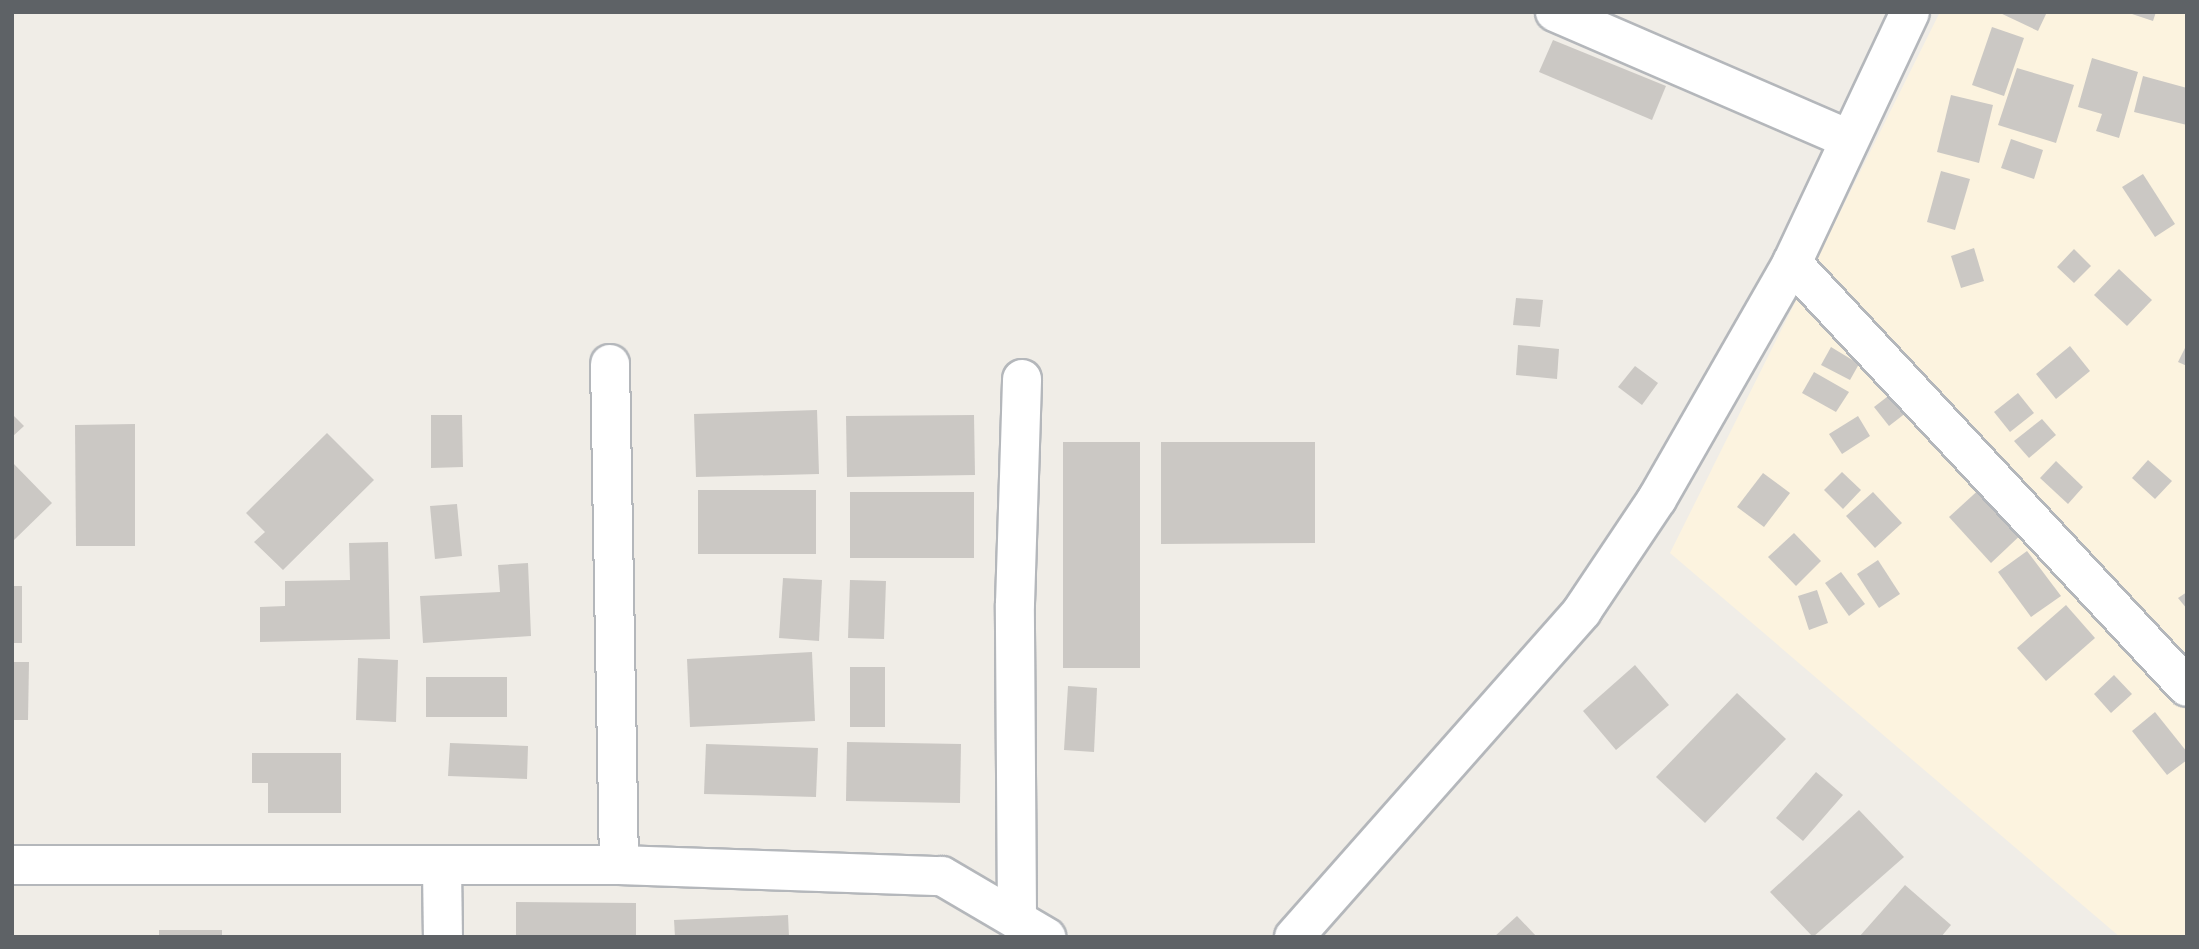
<!DOCTYPE html>
<style>
body{margin:0}
#map{position:relative;width:2199px;height:949px;overflow:hidden;background:#f0ede7;font-family:"Sofia Sans Condensed",sans-serif}
div>[style]{position:absolute}
[style*='--x']{left:calc(var(--x)*1px);top:calc(var(--y)*1px);width:calc(var(--w)*1px);rotate:calc(var(--a)*1deg)}
.commercial>*{inset:0;background:#fcf3df}
.building>*{inset:0;background:#cbc8c4}
.roads{filter:drop-shadow(2px 0 #b4b7bb) drop-shadow(-2px 0 #b4b7bb) drop-shadow(0 2px #b4b7bb) drop-shadow(0 -2px #b4b7bb)}
.minor>*{height:38px;margin:-19px;padding:0 19px;transform-origin:19px;border-radius:19px;background:#fff}
span{translate:-50% -50%;white-space:nowrap;text-align:center;line-height:1.15;-webkit-text-stroke:5px #fff;paint-order:stroke}
.frame{position:absolute;inset:0;border:14px solid #5e6266;pointer-events:none}
</style>
<div id="map">
<div class="commercial">
<div style="clip-path:polygon(1940px 12px,2187px 12px,2187px 937px,2120px 937px,1670px 553px)"></div>
</div>
<div class="building">
<div style="clip-path:polygon(1998px 12px,2047px 12px,2038px 31px)"></div>
<div style="clip-path:polygon(2126px 12px,2156px 12px,2153px 21px)"></div>
<div style="clip-path:polygon(1992px 27px,2024px 38px,2004px 96px,1972px 85px)"></div>
<div style="clip-path:polygon(1553px 40px,1666px 86px,1652px 120px,1539px 72px)"></div>
<div style="clip-path:polygon(2092px 58px,2138px 72px,2119px 138px,2096px 131px,2102px 114px,2078px 107px)"></div>
<div style="clip-path:polygon(2017px 68px,2074px 85px,2056px 143px,1998px 125px)"></div>
<div style="clip-path:polygon(2143px 76px,2187px 88px,2187px 125px,2134px 112px)"></div>
<div style="clip-path:polygon(1951px 95px,1993px 105px,1979px 163px,1937px 152px)"></div>
<div style="clip-path:polygon(2011px 139px,2043px 150px,2034px 179px,2001px 168px)"></div>
<div style="clip-path:polygon(1941px 171px,1970px 179px,1955px 230px,1927px 222px)"></div>
<div style="clip-path:polygon(2143px 174px,2175px 224px,2155px 237px,2122px 187px)"></div>
<div style="clip-path:polygon(1974px 248px,1984px 281px,1961px 288px,1951px 256px)"></div>
<div style="clip-path:polygon(2074px 249px,2091px 266px,2074px 283px,2057px 267px)"></div>
<div style="clip-path:polygon(2119px 269px,2152px 300px,2127px 326px,2094px 295px)"></div>
<div style="clip-path:polygon(1516px 298px,1543px 300px,1540px 327px,1513px 325px)"></div>
<div style="clip-path:polygon(2187px 344px,2187px 366px,2178px 362px)"></div>
<div style="clip-path:polygon(1518px 345px,1559px 349px,1557px 379px,1516px 375px)"></div>
<div style="clip-path:polygon(2070px 346px,2090px 371px,2056px 399px,2036px 374px)"></div>
<div style="clip-path:polygon(1831px 347px,1859px 364px,1850px 380px,1821px 365px)"></div>
<div style="clip-path:polygon(1635px 366px,1658px 383px,1642px 405px,1618px 387px)"></div>
<div style="clip-path:polygon(1814px 372px,1849px 392px,1836px 412px,1802px 393px)"></div>
<div style="clip-path:polygon(1896px 390px,1911px 409px,1889px 426px,1874px 407px)"></div>
<div style="clip-path:polygon(2018px 393px,2034px 413px,2010px 432px,1994px 412px)"></div>
<div style="clip-path:polygon(817px 410px,819px 474px,696px 477px,694px 414px)"></div>
<div style="clip-path:polygon(12px 414px,24px 426px,12px 437px)"></div>
<div style="clip-path:polygon(431px 415px,462px 415px,463px 467px,431px 468px)"></div>
<div style="clip-path:polygon(974px 415px,975px 475px,847px 477px,846px 416px)"></div>
<div style="clip-path:polygon(1858px 416px,1870px 436px,1842px 454px,1829px 434px)"></div>
<div style="clip-path:polygon(2042px 419px,2056px 435px,2029px 458px,2014px 441px)"></div>
<div style="clip-path:polygon(135px 424px,135px 546px,76px 546px,75px 425px)"></div>
<div style="clip-path:polygon(327px 433px,374px 480px,283px 570px,254px 542px,265px 532px,246px 513px)"></div>
<div style="clip-path:polygon(1063px 442px,1140px 442px,1140px 668px,1063px 668px)"></div>
<div style="clip-path:polygon(1161px 442px,1315px 442px,1315px 543px,1161px 544px)"></div>
<div style="clip-path:polygon(2148px 460px,2172px 481px,2155px 499px,2132px 478px)"></div>
<div style="clip-path:polygon(2056px 461px,2083px 487px,2068px 504px,2040px 478px)"></div>
<div style="clip-path:polygon(12px 462px,52px 503px,12px 542px)"></div>
<div style="clip-path:polygon(1842px 472px,1861px 490px,1843px 509px,1824px 490px)"></div>
<div style="clip-path:polygon(1763px 473px,1790px 493px,1764px 527px,1737px 507px)"></div>
<div style="clip-path:polygon(1984px 485px,2026px 530px,1991px 563px,1949px 517px)"></div>
<div style="clip-path:polygon(698px 490px,816px 490px,816px 554px,698px 554px)"></div>
<div style="clip-path:polygon(850px 492px,974px 492px,974px 558px,850px 558px)"></div>
<div style="clip-path:polygon(1873px 492px,1902px 523px,1875px 548px,1846px 516px)"></div>
<div style="clip-path:polygon(457px 504px,462px 556px,435px 559px,430px 506px)"></div>
<div style="clip-path:polygon(1794px 533px,1821px 561px,1796px 586px,1768px 557px)"></div>
<div style="clip-path:polygon(388px 542px,390px 639px,260px 642px,260px 607px,285px 606px,285px 581px,350px 580px,349px 543px)"></div>
<div style="clip-path:polygon(2027px 551px,2061px 596px,2031px 617px,1998px 572px)"></div>
<div style="clip-path:polygon(1878px 560px,1900px 594px,1879px 608px,1857px 574px)"></div>
<div style="clip-path:polygon(528px 563px,531px 636px,423px 643px,420px 596px,500px 592px,498px 565px)"></div>
<div style="clip-path:polygon(1841px 572px,1865px 604px,1849px 616px,1825px 583px)"></div>
<div style="clip-path:polygon(783px 578px,822px 580px,819px 641px,779px 638px)"></div>
<div style="clip-path:polygon(850px 580px,886px 581px,884px 639px,848px 638px)"></div>
<div style="clip-path:polygon(12px 586px,22px 586px,22px 643px,12px 643px)"></div>
<div style="clip-path:polygon(1817px 590px,1828px 623px,1809px 630px,1798px 596px)"></div>
<div style="clip-path:polygon(2187px 592px,2187px 609px,2178px 598px)"></div>
<div style="clip-path:polygon(2066px 605px,2095px 638px,2046px 681px,2017px 648px)"></div>
<div style="clip-path:polygon(812px 652px,815px 721px,690px 727px,687px 659px)"></div>
<div style="clip-path:polygon(358px 658px,398px 660px,396px 722px,356px 720px)"></div>
<div style="clip-path:polygon(12px 662px,29px 662px,28px 720px,12px 720px)"></div>
<div style="clip-path:polygon(1635px 665px,1669px 705px,1616px 750px,1583px 711px)"></div>
<div style="clip-path:polygon(850px 667px,885px 667px,885px 727px,850px 727px)"></div>
<div style="clip-path:polygon(2114px 675px,2132px 694px,2111px 713px,2094px 694px)"></div>
<div style="clip-path:polygon(426px 677px,507px 677px,507px 717px,426px 717px)"></div>
<div style="clip-path:polygon(1068px 686px,1097px 688px,1094px 752px,1064px 750px)"></div>
<div style="clip-path:polygon(1737px 693px,1786px 739px,1705px 823px,1656px 777px)"></div>
<div style="clip-path:polygon(2155px 712px,2187px 752px,2187px 760px,2167px 775px,2132px 731px)"></div>
<div style="clip-path:polygon(847px 742px,961px 744px,960px 803px,846px 801px)"></div>
<div style="clip-path:polygon(450px 743px,528px 746px,527px 779px,448px 776px)"></div>
<div style="clip-path:polygon(706px 744px,818px 748px,816px 797px,704px 794px)"></div>
<div style="clip-path:polygon(252px 753px,341px 753px,341px 813px,268px 813px,268px 783px,252px 783px)"></div>
<div style="clip-path:polygon(1816px 772px,1843px 795px,1803px 841px,1776px 818px)"></div>
<div style="clip-path:polygon(1859px 810px,1904px 857px,1813px 937px,1770px 892px)"></div>
<div style="clip-path:polygon(1905px 885px,1951px 925px,1941px 937px,1859px 937px)"></div>
<div style="clip-path:polygon(516px 902px,636px 903px,636px 937px,516px 937px)"></div>
<div style="clip-path:polygon(788px 915px,789px 937px,675px 937px,674px 920px)"></div>
<div style="clip-path:polygon(1517px 916px,1537px 937px,1494px 937px)"></div>
<div style="clip-path:polygon(159px 930px,222px 930px,222px 937px,159px 937px)"></div>
</div>
<div class="roads">
<div class="minor">
<div style="--x:1555;--y:12;--w:320;--a:23.4"></div>
<div style="--x:1792;--y:263;--w:579;--a:47.03"></div>
<div style="--x:610;--y:364;--w:501;--a:88.97"></div>
<div style="--x:12;--y:865;--w:607;--a:0"></div>
<div style="--x:619;--y:865;--w:323;--a:2"></div>
<div style="--x:942;--y:876;--w:121;--a:30.4"></div>
<div style="--x:442;--y:868;--w:69;--a:89.2"></div>
<div style="--x:1017;--y:916;--w:312;--a:-90.4"></div>
<div style="--x:1015;--y:604;--w:225;--a:-88.2"></div>
<div style="--x:1294;--y:937;--w:435;--a:-48.5"></div>
<div style="--x:1582;--y:611;--w:135;--a:-56.2"></div>
<div style="--x:1657;--y:499;--w:272;--a:-60.2"></div>
<div style="--x:1792;--y:263;--w:277;--a:-64.8"></div>
</div>
</div>
<div class="frame"></div>
</div>
